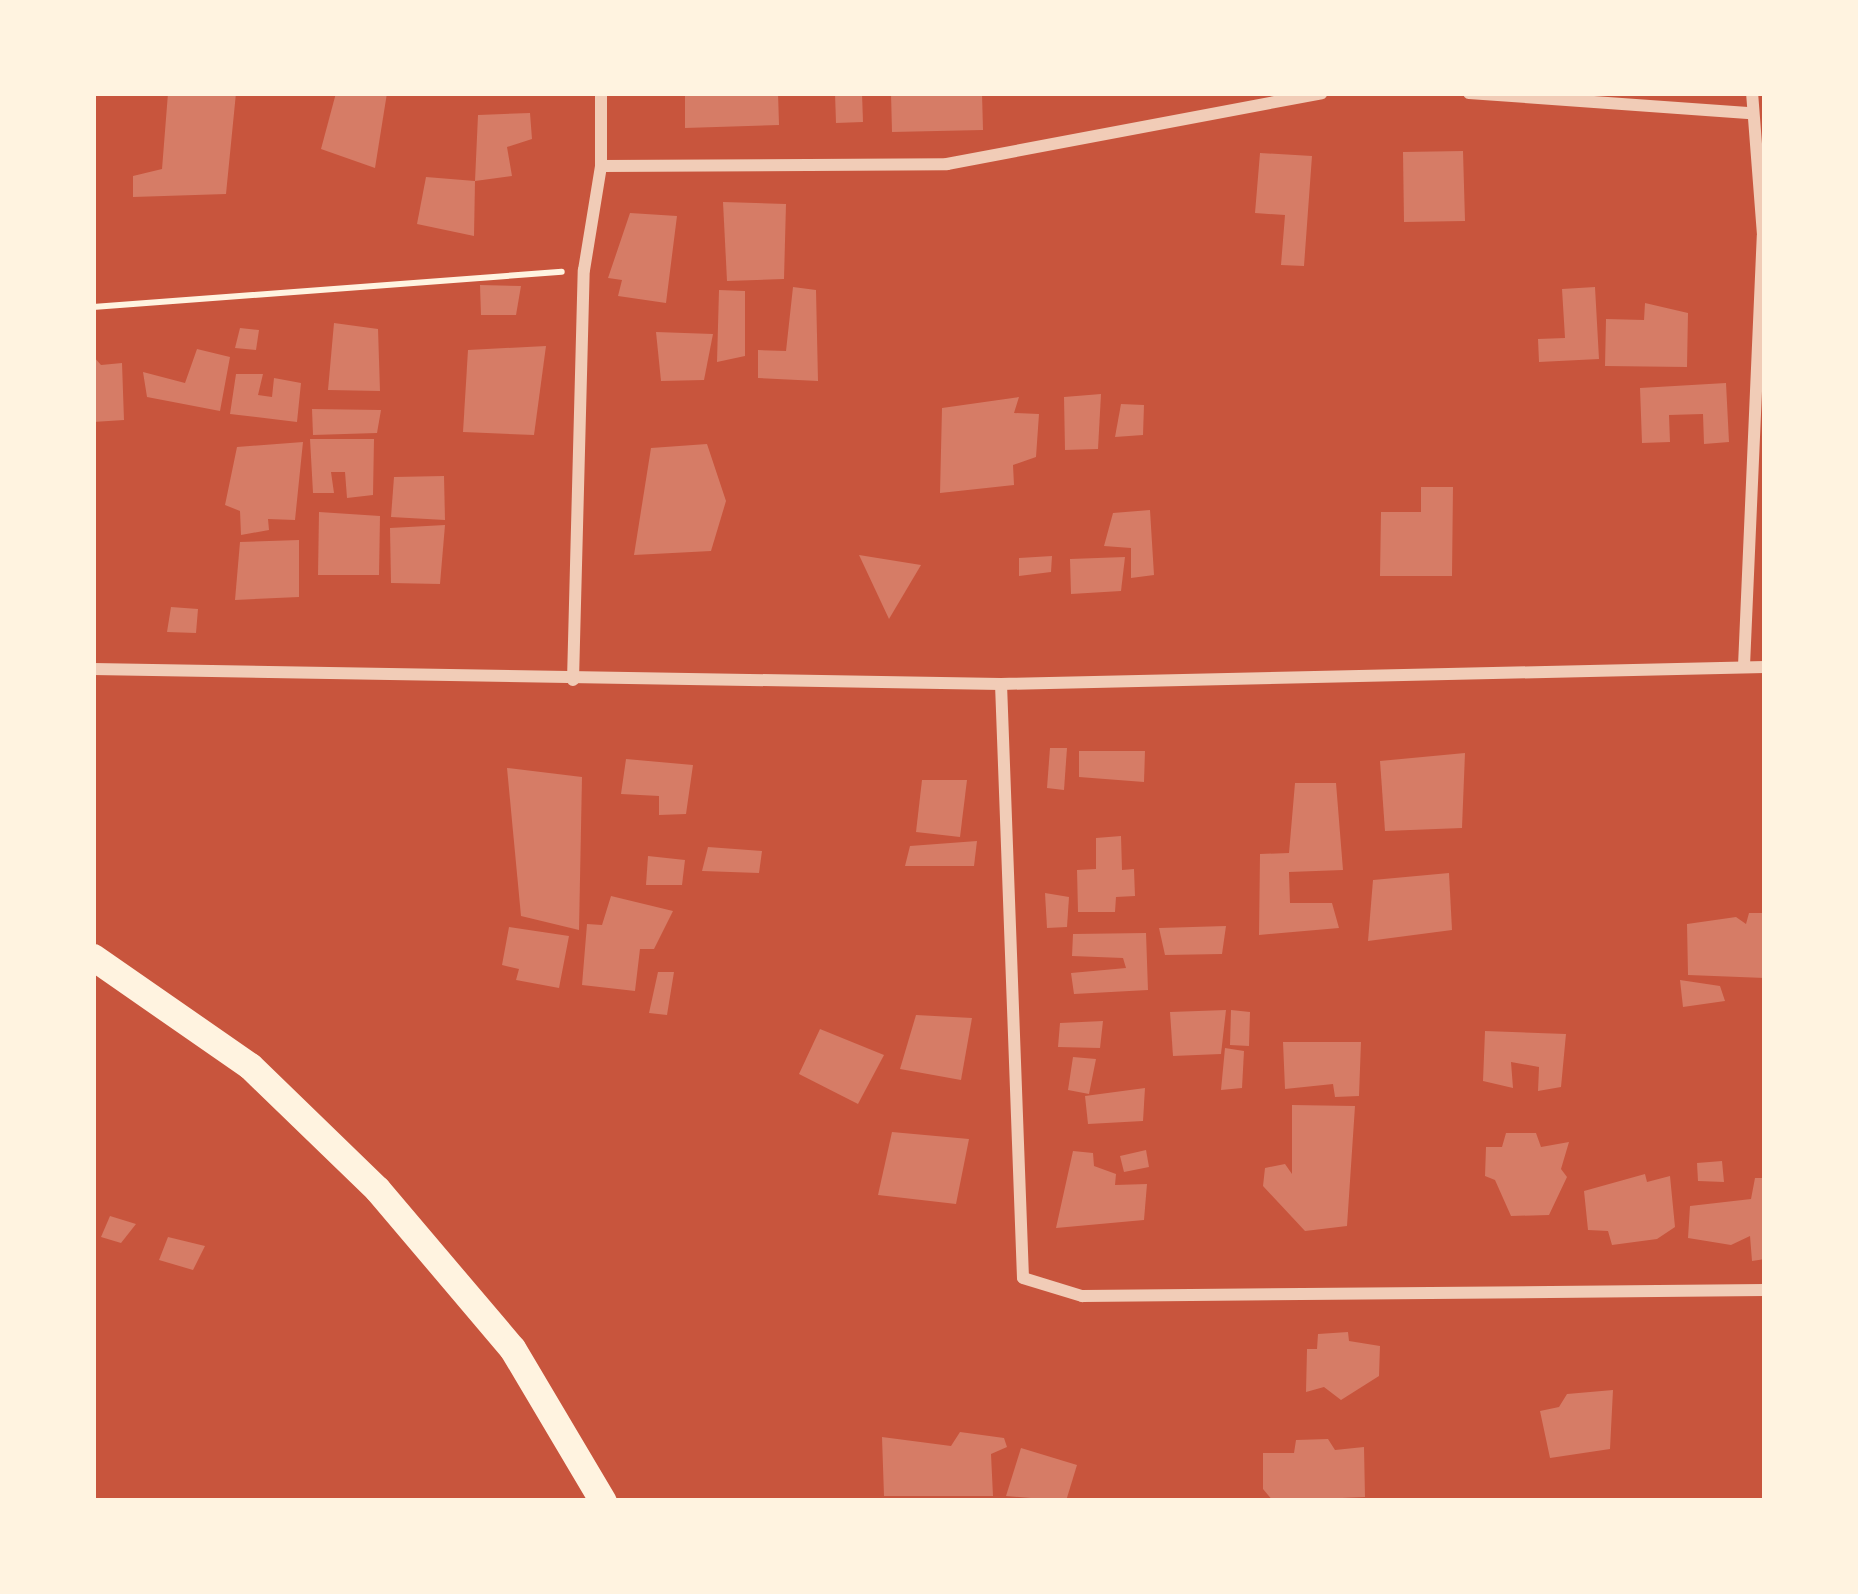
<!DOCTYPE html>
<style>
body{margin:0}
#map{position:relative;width:1858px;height:1594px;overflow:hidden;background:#c8553d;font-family:"Alegreya Sans",sans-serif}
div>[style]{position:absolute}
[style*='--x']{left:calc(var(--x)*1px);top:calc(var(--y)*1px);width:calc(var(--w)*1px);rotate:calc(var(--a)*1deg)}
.building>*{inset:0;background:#d67c66}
.path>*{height:6px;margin:-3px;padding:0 3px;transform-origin:3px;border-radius:3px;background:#fff3e0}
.minor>*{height:12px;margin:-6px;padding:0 6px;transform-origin:6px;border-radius:6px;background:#f1ccb7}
.trunk>*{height:27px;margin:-13.5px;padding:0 13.5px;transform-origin:13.5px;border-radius:13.5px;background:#fff3e0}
span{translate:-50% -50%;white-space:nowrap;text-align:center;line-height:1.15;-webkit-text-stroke:9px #fff3e0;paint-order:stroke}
.frame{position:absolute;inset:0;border:96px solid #fff3e0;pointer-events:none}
</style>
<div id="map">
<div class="building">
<div style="clip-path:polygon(168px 93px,236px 93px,226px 194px,133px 197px,133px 176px,162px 169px)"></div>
<div style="clip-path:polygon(336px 93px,387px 93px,375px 168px,321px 149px)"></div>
<div style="clip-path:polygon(685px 93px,778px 93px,779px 125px,685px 128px)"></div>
<div style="clip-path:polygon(835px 93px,862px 93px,863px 122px,836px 123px)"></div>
<div style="clip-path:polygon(891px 93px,982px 93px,983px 130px,892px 132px)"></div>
<div style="clip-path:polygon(530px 113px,532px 139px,507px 147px,512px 176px,475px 181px,478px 115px)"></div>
<div style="clip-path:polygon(1463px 151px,1465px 221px,1404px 222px,1403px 152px)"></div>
<div style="clip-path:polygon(1260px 153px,1312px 156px,1304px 266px,1281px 265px,1285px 215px,1255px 213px)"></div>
<div style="clip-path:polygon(426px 177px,475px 181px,474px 236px,417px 224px)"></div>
<div style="clip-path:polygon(723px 202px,786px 204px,784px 279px,727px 281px)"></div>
<div style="clip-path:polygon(630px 213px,677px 216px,666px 303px,618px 296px,622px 280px,608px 278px)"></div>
<div style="clip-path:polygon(480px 285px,521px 286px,516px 315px,481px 315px)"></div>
<div style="clip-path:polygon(793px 287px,816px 290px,818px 381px,758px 378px,758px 350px,786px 351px)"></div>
<div style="clip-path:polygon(1595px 287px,1599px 359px,1539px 362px,1538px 339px,1565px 338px,1562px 289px)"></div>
<div style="clip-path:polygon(719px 290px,745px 291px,745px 356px,717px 362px)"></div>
<div style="clip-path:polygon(1645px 303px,1688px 313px,1687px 367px,1605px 366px,1606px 319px,1644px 320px)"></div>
<div style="clip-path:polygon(334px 323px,378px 329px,380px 391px,328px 390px)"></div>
<div style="clip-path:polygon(240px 328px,259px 330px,256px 350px,235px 348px)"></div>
<div style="clip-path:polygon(656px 332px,713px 334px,704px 380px,661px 381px)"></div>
<div style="clip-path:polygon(546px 346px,534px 435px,463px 432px,468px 350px)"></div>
<div style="clip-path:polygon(197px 349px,230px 357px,220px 411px,147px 397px,143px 372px,185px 383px)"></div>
<div style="clip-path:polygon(93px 356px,101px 365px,122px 363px,124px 420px,93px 422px)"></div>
<div style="clip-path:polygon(236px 374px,263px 374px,258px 395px,272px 397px,274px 378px,301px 383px,297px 422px,230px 414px)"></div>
<div style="clip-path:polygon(1726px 383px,1729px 442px,1704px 444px,1703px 414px,1669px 415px,1670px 442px,1642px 443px,1640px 388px)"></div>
<div style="clip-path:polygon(1101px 394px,1098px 449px,1065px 450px,1064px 397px)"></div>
<div style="clip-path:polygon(1019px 397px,1014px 413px,1039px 414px,1036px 457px,1013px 465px,1014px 485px,940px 493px,942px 408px)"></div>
<div style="clip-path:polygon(1121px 404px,1144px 405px,1143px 435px,1115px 437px)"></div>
<div style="clip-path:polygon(312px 409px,381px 410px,377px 433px,313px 435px)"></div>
<div style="clip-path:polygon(310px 439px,374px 439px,373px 495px,347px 498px,345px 472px,331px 472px,334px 493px,313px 493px)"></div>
<div style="clip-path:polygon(303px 442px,295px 520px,268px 519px,269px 530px,241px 535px,240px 511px,225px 505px,237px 447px)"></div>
<div style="clip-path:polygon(707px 444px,726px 501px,711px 551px,634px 555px,651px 448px)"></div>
<div style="clip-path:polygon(444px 476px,445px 520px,391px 517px,394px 477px)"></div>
<div style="clip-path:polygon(1421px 487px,1453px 487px,1452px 576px,1380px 576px,1381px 512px,1421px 512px)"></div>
<div style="clip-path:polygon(1150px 510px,1154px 575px,1131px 578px,1131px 548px,1104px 546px,1113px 513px)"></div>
<div style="clip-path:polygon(319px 512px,380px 516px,379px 575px,318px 575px)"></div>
<div style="clip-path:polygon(445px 525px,440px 584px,391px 583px,390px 528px)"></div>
<div style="clip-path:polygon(299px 540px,299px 597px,235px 600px,240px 542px)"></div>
<div style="clip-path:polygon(859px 555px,921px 565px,889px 619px)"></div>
<div style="clip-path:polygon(1052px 556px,1051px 572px,1019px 576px,1019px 558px)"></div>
<div style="clip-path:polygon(1125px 557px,1121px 591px,1071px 594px,1070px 559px)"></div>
<div style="clip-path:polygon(171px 607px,198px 609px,196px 633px,167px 632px)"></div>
<div style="clip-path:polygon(1050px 748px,1067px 748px,1064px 790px,1047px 788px)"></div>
<div style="clip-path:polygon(1079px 751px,1145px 751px,1144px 782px,1079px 777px)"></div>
<div style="clip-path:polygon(1465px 753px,1462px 828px,1385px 831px,1380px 761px)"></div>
<div style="clip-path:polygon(626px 759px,693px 765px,686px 814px,659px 815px,659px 796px,621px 794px)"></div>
<div style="clip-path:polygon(507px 768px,582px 777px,579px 930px,521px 916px)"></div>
<div style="clip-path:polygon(922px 780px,967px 780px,960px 837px,916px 832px)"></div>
<div style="clip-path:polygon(1295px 783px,1336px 783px,1343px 870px,1289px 872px,1290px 903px,1332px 903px,1339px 928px,1259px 935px,1260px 854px,1289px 853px)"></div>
<div style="clip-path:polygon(1121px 836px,1122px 870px,1134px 869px,1135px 896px,1116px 897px,1115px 912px,1078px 912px,1077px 870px,1096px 869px,1096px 838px)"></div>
<div style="clip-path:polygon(977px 841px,974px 866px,905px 866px,910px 846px)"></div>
<div style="clip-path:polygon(708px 847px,762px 851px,759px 873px,702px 871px)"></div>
<div style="clip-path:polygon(648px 856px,685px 860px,682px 885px,646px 885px)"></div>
<div style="clip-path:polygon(1449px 873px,1452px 930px,1368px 941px,1373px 880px)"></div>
<div style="clip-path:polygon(1045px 893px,1069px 897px,1067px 927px,1047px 928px)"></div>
<div style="clip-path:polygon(611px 896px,673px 911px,654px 949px,640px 949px,635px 991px,582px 985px,587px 924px,602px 925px)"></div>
<div style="clip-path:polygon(1749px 913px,1765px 913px,1765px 978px,1688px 975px,1687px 924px,1736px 917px,1746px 924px)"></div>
<div style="clip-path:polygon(1226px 926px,1222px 954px,1165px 955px,1159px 928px)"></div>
<div style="clip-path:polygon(509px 927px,569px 936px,559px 988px,516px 980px,519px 969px,502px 965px)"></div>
<div style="clip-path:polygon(1146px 933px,1148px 990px,1074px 994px,1071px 973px,1126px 968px,1123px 958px,1072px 956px,1073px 934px)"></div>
<div style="clip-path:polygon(658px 972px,674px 972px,667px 1015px,649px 1013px)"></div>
<div style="clip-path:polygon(1680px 980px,1720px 986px,1725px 1001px,1683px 1007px)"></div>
<div style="clip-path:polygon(1226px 1010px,1221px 1054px,1173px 1056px,1170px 1012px)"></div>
<div style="clip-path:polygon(1231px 1010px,1250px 1012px,1249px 1046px,1230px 1045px)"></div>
<div style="clip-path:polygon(916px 1015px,972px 1018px,961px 1080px,900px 1069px)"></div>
<div style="clip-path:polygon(1103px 1021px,1100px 1048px,1058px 1047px,1060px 1023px)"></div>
<div style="clip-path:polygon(820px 1029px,884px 1055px,858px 1104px,799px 1074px)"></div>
<div style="clip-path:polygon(1485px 1031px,1566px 1034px,1561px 1087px,1538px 1091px,1539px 1067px,1511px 1062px,1513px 1088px,1483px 1081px)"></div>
<div style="clip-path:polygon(1283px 1042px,1361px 1042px,1359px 1096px,1335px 1097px,1333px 1084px,1285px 1089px)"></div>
<div style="clip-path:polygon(1225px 1048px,1244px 1051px,1242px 1088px,1221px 1090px)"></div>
<div style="clip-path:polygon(1073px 1057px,1096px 1059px,1089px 1094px,1068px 1090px)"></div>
<div style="clip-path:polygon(1145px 1088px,1143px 1121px,1088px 1124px,1085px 1096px)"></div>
<div style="clip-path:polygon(1292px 1105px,1355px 1106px,1347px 1226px,1305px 1231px,1263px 1186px,1265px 1168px,1285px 1164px,1292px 1174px)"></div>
<div style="clip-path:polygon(892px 1132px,969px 1139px,956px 1204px,878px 1195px)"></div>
<div style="clip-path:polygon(1506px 1133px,1536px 1133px,1541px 1147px,1569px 1142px,1561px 1169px,1567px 1177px,1549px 1215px,1511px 1216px,1495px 1180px,1485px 1176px,1486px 1147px,1502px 1147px)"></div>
<div style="clip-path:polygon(1146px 1150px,1149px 1167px,1124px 1172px,1120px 1156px)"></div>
<div style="clip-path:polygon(1073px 1151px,1093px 1153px,1094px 1166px,1116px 1174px,1115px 1185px,1147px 1184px,1144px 1220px,1056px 1228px)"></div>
<div style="clip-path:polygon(1722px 1161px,1724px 1182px,1698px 1181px,1697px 1163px)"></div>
<div style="clip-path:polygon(1645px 1174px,1647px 1182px,1670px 1176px,1675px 1227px,1657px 1239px,1612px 1245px,1608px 1231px,1588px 1230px,1584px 1191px)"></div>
<div style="clip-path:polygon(1755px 1178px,1765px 1178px,1765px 1259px,1752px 1261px,1750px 1236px,1731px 1245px,1688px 1238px,1690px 1206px,1751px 1199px)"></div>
<div style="clip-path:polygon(110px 1216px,136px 1224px,121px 1243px,101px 1237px)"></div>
<div style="clip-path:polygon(168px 1237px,205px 1246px,193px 1270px,159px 1260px)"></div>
<div style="clip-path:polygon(1348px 1332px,1349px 1341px,1380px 1346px,1379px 1376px,1341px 1400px,1324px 1387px,1306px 1392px,1307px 1349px,1317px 1349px,1318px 1334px)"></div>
<div style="clip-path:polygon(1613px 1390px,1610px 1449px,1550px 1458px,1540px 1411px,1559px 1407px,1567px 1394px)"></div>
<div style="clip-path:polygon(960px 1432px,1004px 1438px,1007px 1447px,991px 1454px,993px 1496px,884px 1496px,882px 1437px,951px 1446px)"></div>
<div style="clip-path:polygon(1328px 1439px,1335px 1450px,1364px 1447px,1365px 1497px,1273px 1501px,1263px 1489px,1263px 1453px,1294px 1453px,1296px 1440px)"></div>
<div style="clip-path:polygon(1021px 1448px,1077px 1465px,1066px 1501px,1006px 1496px)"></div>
</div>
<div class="path">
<div style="--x:93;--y:307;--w:470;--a:-4.3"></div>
</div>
<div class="minor">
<div style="--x:1469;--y:93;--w:283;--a:4.1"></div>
<div style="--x:601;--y:166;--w:346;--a:-0.3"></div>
<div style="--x:947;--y:164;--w:381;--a:-10.7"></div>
<div style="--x:1744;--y:666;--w:431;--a:-87.5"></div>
<div style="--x:1763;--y:235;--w:142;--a:-94.4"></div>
<div style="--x:93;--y:669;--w:908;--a:0.95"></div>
<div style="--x:1001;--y:684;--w:764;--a:-1.27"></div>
<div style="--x:573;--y:680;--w:410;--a:-88.5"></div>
<div style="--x:584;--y:270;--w:105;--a:-80.7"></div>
<div style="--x:601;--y:166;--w:73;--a:-90"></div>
<div style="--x:1001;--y:684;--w:594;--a:87.88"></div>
<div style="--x:1023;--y:1278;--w:62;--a:17"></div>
<div style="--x:1082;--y:1296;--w:683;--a:-0.5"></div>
</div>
<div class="trunk">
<div style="--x:93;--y:957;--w:191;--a:34.8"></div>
<div style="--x:250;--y:1066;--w:177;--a:44.1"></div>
<div style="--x:377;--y:1189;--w:209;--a:49.7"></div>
<div style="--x:512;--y:1348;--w:178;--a:59.3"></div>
</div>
<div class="frame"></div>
</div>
